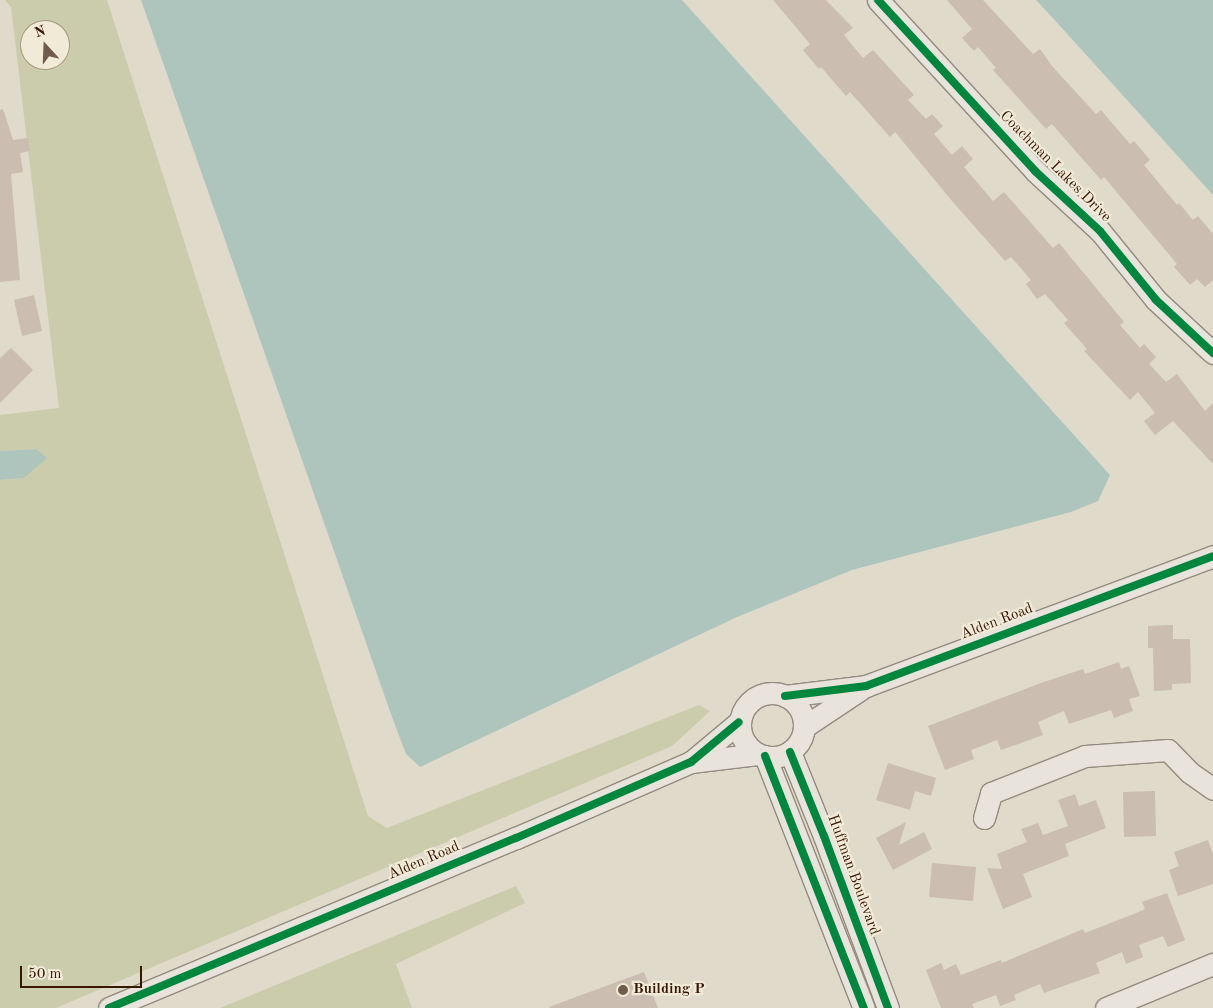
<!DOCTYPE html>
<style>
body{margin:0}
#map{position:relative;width:1213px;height:1008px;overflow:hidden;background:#e0daca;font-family:"Old Standard TT",serif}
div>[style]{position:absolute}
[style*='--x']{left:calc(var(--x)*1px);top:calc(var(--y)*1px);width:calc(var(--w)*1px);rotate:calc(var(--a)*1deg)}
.green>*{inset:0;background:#cbccab}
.water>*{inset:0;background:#aec5bd}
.building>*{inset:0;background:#cbbdaf}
.roads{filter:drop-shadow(1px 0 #928b7f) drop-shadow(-1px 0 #928b7f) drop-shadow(0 1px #928b7f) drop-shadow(0 -1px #928b7f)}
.minor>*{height:21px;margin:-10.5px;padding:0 10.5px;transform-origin:10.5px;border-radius:10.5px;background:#e8e4dc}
.minor>.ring{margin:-10.5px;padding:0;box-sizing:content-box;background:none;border:21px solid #e8e4dc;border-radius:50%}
.cycleway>*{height:8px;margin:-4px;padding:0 4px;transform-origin:4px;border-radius:4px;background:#00873e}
.dots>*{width:14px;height:14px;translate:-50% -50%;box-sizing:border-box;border:2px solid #f1ead7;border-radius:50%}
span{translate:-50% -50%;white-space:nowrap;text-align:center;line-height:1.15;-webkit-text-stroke:4.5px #f1ead7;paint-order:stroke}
.street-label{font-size:15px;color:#351704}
.poi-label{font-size:15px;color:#351704;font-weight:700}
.left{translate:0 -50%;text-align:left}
.north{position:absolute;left:20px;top:20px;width:50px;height:50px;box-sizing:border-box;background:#f1ead7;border:1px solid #a69683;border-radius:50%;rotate:340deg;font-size:14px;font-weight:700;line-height:20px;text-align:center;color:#351704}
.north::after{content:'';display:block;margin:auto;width:18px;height:22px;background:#715b49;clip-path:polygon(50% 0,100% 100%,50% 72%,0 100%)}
.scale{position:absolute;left:20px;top:966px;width:122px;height:22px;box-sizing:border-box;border:2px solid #351704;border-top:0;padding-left:6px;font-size:15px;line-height:18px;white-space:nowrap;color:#351704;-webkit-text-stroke:4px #f1ead7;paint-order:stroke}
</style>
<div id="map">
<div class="green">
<div style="clip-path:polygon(evenodd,5px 0,107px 0,368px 816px,387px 828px,699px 705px,710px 711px,672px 746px,56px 1008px,0 1008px,0 480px,24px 478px,36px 449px,0 451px,0 415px,59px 408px,11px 7px,5px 0,30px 30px,60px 30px,60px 60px,30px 60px,30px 30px)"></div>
<div style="clip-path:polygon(516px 886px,525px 903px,396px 964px,412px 1008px,220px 1008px)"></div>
</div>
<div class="water">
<div style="clip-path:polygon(141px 0,682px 0,1110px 475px,1098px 501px,1071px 512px,852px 570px,737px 617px,420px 767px,406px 754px,392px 717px)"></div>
<div style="clip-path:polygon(1036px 0,1213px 0,1213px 195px,1051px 16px)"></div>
<div style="clip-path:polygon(36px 449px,47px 458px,24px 478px,0 480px,0 451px)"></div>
</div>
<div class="building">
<div style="clip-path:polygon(773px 0,826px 0,853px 28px,844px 35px,863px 58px,873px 50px,914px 95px,908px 100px,926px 119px,932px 114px,943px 126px,934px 134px,952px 155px,962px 146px,973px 159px,964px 167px,993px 201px,1004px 192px,1053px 248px,1059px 243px,1124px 322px,1120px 325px,1140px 348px,1144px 344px,1156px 357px,1149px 364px,1166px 382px,1177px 374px,1205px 411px,1213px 403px,1213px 464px,1173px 421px,1155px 435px,1144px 421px,1155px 413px,1138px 392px,1130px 400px,1084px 351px,1087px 349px,1064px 323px,1068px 320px,1045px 294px,1037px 299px,1026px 284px,1031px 280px,1011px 257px,1005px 261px,952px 201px,895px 132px,890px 137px,850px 92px,846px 96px,821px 67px,819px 69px,803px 50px,810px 44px)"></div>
<div style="clip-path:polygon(947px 0,983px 0,1033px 54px,1040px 49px,1052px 66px,1096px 114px,1101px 110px,1130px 144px,1134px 141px,1150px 160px,1144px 165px,1177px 205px,1179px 203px,1193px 220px,1198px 216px,1213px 234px,1213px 280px,1205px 287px,1197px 279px,1190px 285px,1174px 267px,1177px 264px,1104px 177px,1101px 180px,1052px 124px,1046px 129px,993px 70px,996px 68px,978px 47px,974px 51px,962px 38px,972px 29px)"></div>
<div style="clip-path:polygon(3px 109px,13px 140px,28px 138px,30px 151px,20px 153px,23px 172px,11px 174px,20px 280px,0 282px,0 110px)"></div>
<div style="clip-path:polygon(34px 295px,42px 331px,22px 336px,14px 300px)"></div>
<div style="clip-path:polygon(11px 348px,33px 370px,0 403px,0 358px)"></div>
<div style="clip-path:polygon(1173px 625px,1173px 639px,1190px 639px,1191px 683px,1172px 684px,1172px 690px,1154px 691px,1153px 648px,1148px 648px,1148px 626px)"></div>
<div style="clip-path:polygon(1119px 662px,1121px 669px,1129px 666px,1140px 696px,1129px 699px,1133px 711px,1114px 718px,1111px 710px,1069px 724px,1064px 711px,1038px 722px,1043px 735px,1001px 750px,997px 740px,971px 750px,974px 759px,945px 770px,928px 726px,1041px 683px,1083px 669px,1085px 674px)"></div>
<div style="clip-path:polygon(888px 763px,936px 778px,931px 796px,915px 791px,910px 810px,876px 800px)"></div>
<div style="clip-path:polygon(1155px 791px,1156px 836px,1124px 837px,1123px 792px)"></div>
<div style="clip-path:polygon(1075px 794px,1079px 806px,1096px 800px,1106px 828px,1065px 844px,1069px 856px,1023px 874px,1032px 897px,1003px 909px,987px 868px,1002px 869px,997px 854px,1027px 842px,1021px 829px,1038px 823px,1043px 835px,1068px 826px,1058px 800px)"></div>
<div style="clip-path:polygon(906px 822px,899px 845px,924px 832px,932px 849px,893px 870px,876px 838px)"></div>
<div style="clip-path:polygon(1208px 840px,1213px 854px,1213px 884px,1178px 896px,1169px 870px,1179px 866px,1174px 852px)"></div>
<div style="clip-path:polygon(932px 863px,976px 867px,973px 901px,929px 897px)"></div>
<div style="clip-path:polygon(1167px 893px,1185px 940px,1168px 947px,1163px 936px,1139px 945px,1143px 957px,1126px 964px,1122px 952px,1096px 963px,1100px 973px,1044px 993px,1040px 984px,1014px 995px,1016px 1000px,1000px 1006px,996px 995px,972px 1004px,974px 1008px,941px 1008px,926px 970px,941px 963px,944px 970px,956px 964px,961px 975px,1001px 960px,1002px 963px,1083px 929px,1085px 933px,1136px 913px,1145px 909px,1142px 902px)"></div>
<div style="clip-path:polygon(644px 972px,658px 1008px,550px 1008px,549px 1007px)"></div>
</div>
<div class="roads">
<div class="minor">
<div style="--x:878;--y:0;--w:232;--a:47.4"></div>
<div style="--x:1035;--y:171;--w:88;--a:42.7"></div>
<div style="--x:1100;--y:231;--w:89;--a:50.9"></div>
<div style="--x:1156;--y:300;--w:78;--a:42.9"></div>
<div class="ring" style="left:740px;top:693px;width:43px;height:43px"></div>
<div style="--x:785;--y:696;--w:82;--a:-7"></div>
<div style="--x:866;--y:686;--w:371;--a:-20.5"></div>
<div style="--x:804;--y:727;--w:69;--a:-33.7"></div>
<div style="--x:790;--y:752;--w:91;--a:68"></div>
<div style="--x:824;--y:836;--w:184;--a:69.6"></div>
<div style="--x:765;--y:756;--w:271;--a:68.6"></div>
<div style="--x:691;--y:762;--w:67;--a:-6.8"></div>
<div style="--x:984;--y:818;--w:26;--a:-74"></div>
<div style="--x:991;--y:793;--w:101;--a:-21.5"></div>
<div style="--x:1085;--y:756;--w:83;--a:-4.1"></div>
<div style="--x:1168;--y:750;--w:30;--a:46"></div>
<div style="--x:1189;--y:772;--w:29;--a:35"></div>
<div style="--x:109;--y:1008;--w:441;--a:-22.7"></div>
<div style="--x:516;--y:838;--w:191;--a:-23.5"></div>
<div style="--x:691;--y:762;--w:62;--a:-39.8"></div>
<div style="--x:1106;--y:1008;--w:116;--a:-22.4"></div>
</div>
</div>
<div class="cycleway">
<div style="--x:878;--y:0;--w:232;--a:47.4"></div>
<div style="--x:1035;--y:171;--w:88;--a:42.7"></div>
<div style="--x:1100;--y:231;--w:89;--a:50.9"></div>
<div style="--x:1156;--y:300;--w:78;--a:42.9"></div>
<div style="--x:785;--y:696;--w:82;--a:-7"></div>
<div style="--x:866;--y:686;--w:371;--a:-20.5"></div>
<div style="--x:790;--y:752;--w:91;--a:68"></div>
<div style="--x:824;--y:836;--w:184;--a:69.6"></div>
<div style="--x:765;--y:756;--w:271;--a:68.6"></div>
<div style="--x:109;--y:1008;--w:441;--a:-22.7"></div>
<div style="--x:516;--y:838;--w:191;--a:-23.5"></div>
<div style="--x:691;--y:762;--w:62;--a:-39.8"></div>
</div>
<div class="dots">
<div style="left:623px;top:990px;background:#715b49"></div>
</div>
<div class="street-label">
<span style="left:1055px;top:167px;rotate:45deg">Coachman Lakes Drive</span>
<span style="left:997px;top:622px;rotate:-21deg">Alden Road</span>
<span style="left:424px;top:861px;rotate:-23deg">Alden Road</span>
<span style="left:853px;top:875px;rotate:70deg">Huffman Boulevard</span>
</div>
<div class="poi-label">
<span class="left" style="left:633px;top:990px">Building P</span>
</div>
<div class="north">N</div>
<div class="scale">50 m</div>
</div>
